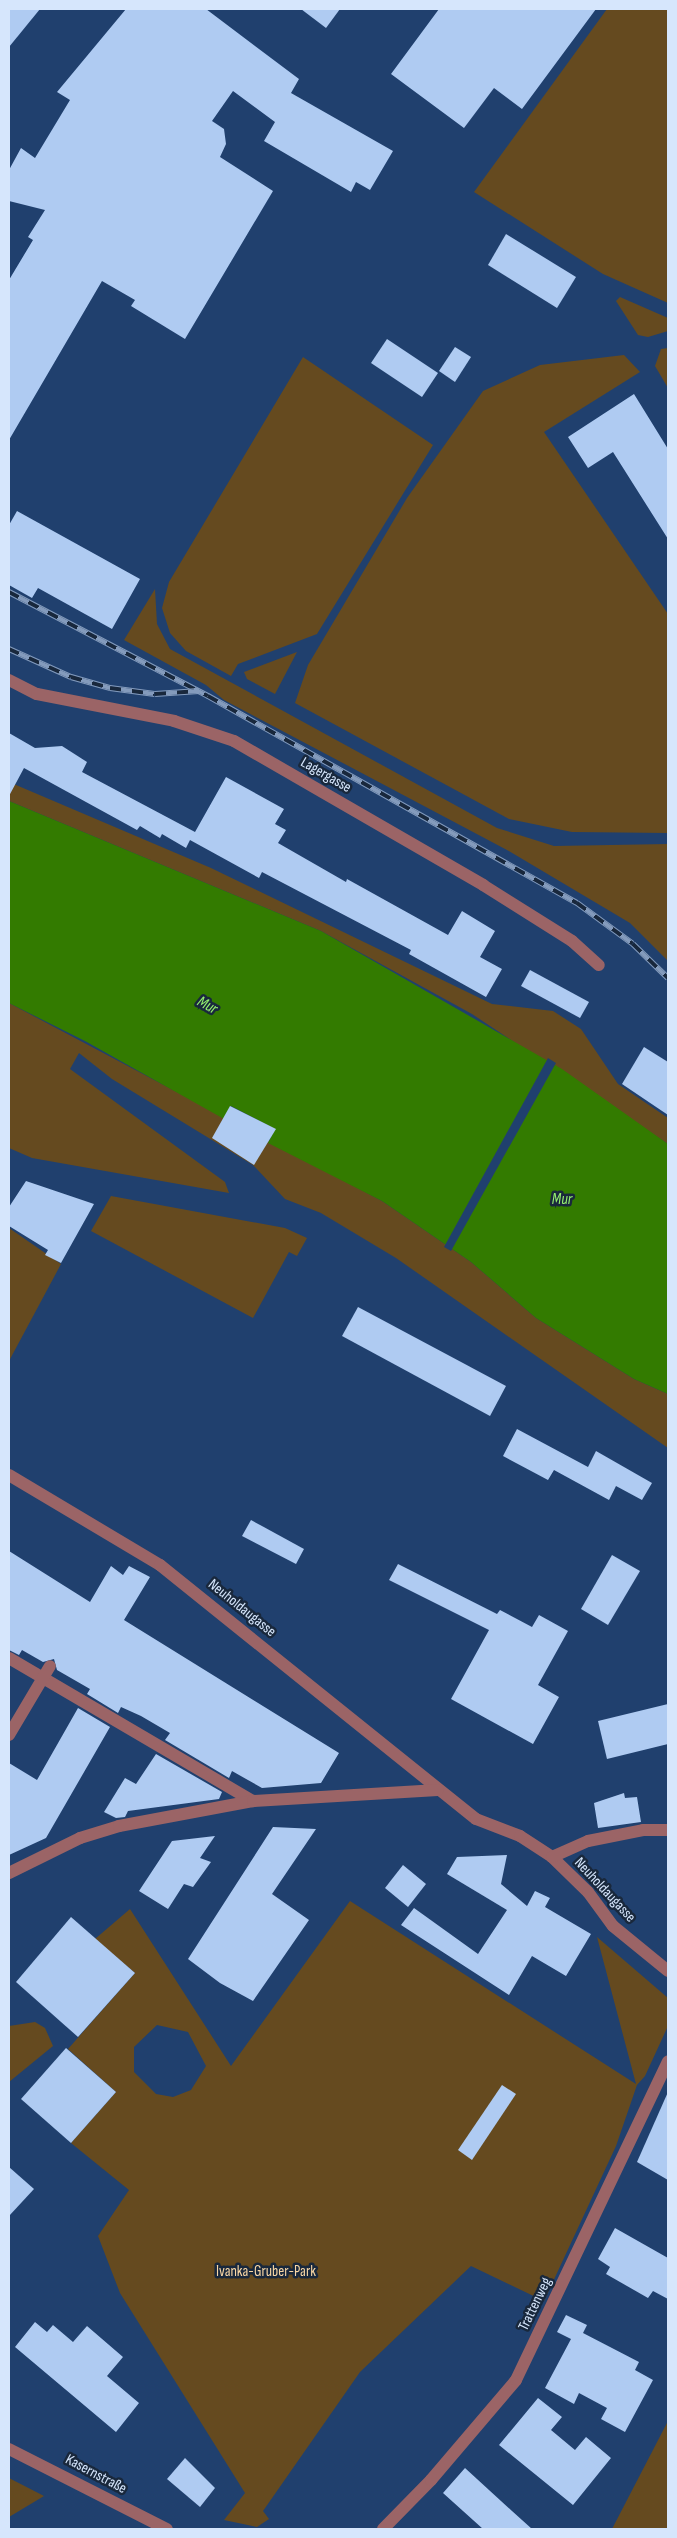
<!DOCTYPE html>
<meta charset="utf-8">
<style>
body{margin:0}
#map{position:relative;width:677px;height:2538px;overflow:hidden;background:#20406e;font-family:"Sofia Sans Condensed",sans-serif}
div>[style]{position:absolute}
[style*='--x']{left:calc(var(--x)*1px);top:calc(var(--y)*1px);width:calc(var(--w)*1px);rotate:calc(var(--a)*1deg)}
.green>*{inset:0;background:#654a1f}
.water>*{inset:0;background:#337b00}
.pier>*{inset:0;background:#20406e}
.building>*{inset:0;background:#afcbf2}
.minor>*{height:12px;margin:-6px;padding:0 6px;transform-origin:6px;border-radius:6px;background:#9b6466}
.rail>*{height:5.5px;margin-top:-2.75px;transform-origin:0;background:repeating-linear-gradient(90deg,#19283c 0 11px,#849bbc 0 22px);box-sizing:border-box;border-block:1px solid #849bbc}
span{translate:-50% -50%;white-space:nowrap;text-align:center;line-height:1.15;-webkit-text-stroke:5px #19283c;paint-order:stroke}
.street-label{font-size:15px;color:#d6e6fc}
.park-label{font-size:15px;color:#fad8a6}
.water-label{font-size:16px;color:#96f270;font-style:italic}
.frame{position:absolute;inset:0;border:10px solid #d6e6fc;pointer-events:none}
</style>
<div id="map">
<div class="green">
<div style="clip-path:polygon(607px 9px,668px 9px,668px 303px,603px 274px,474px 192px)"></div>
<div style="clip-path:polygon(620px 297px,668px 318px,668px 331px,648px 337px,638px 335px,616px 301px)"></div>
<div style="clip-path:polygon(668px 348px,668px 388px,655px 366px,661px 349px)"></div>
<div style="clip-path:polygon(624px 355px,640px 372px,544px 432px,668px 614px,668px 833px,572px 832px,509px 819px,295px 703px,308px 665px,407px 498px,483px 391px,540px 365px)"></div>
<div style="clip-path:polygon(303px 357px,433px 445px,317px 634px,238px 664px,231px 676px,186px 651px,170px 633px,162px 608px,169px 582px)"></div>
<div style="clip-path:polygon(155px 589px,157px 624px,170px 649px,497px 828px,554px 846px,668px 844px,668px 961px,630px 923px,507px 850px,224px 700px,206px 685px,124px 640px)"></div>
<div style="clip-path:polygon(297px 652px,275px 694px,247px 679px,244px 672px)"></div>
<div style="clip-path:polygon(9px 782px,211px 868px,492px 1004px,553px 1011px,581px 1029px,618px 1084px,668px 1118px,668px 1144px,472px 1014px,321px 931px,9px 801px)"></div>
<div style="clip-path:polygon(9px 1003px,382px 1201px,471px 1262px,536px 1318px,634px 1379px,668px 1394px,668px 1448px,396px 1258px,321px 1213px,285px 1199px,253px 1165px,112px 1079px,79px 1053px,70px 1069px,225px 1182px,229px 1193px,32px 1158px,9px 1148px)"></div>
<div style="clip-path:polygon(111px 1196px,285px 1228px,307px 1238px,297px 1256px,289px 1252px,253px 1318px,91px 1231px)"></div>
<div style="clip-path:polygon(9px 1228px,61px 1264px,9px 1361px)"></div>
<div style="clip-path:polygon(evenodd,350px 1901px,636px 2084px,597px 1937px,668px 1998px,668px 2026px,645px 2076px,637px 2085px,616px 2146px,544px 2301px,471px 2266px,360px 2372px,263px 2511px,269px 2519px,257px 2527px,224px 2520px,245px 2493px,120px 2293px,98px 2236px,129px 2190px,71px 2143px,116px 2092px,68px 2049px,135px 1973px,95px 1939px,130px 1909px,231px 2066px,350px 1901px,157px 2025px,188px 2032px,206px 2066px,191px 2090px,173px 2097px,156px 2094px,134px 2072px,134px 2047px,157px 2025px)"></div>
<div style="clip-path:polygon(35px 2022px,45px 2028px,53px 2046px,9px 2082px,9px 2026px)"></div>
<div style="clip-path:polygon(668px 2421px,668px 2529px,612px 2529px)"></div>
<div style="clip-path:polygon(9px 2478px,44px 2496px,9px 2517px)"></div>
</div>
<div class="water">
<div style="clip-path:polygon(9px 801px,321px 931px,562px 1069px,668px 1144px,668px 1394px,634px 1379px,536px 1318px,471px 1262px,382px 1201px,268px 1143px,275px 1129px,231px 1106px,224px 1119px,85px 1041px,9px 1003px)"></div>
</div>
<div class="pier">
<div style="clip-path:polygon(548px 1058px,556px 1063px,451px 1251px,444px 1247px)"></div>
</div>
<div class="building">
<div style="clip-path:polygon(9px 9px,40px 9px,9px 47px)"></div>
<div style="clip-path:polygon(126px 9px,206px 9px,299px 79px,291px 93px,393px 151px,370px 190px,356px 182px,351px 192px,264px 141px,275px 122px,233px 91px,212px 121px,224px 129px,226px 144px,220px 157px,273px 191px,185px 339px,131px 306px,135px 300px,102px 281px,9px 440px,9px 280px,33px 240px,28px 237px,45px 210px,9px 201px,9px 170px,21px 148px,35px 158px,70px 100px,57px 92px)"></div>
<div style="clip-path:polygon(301px 9px,340px 9px,326px 28px)"></div>
<div style="clip-path:polygon(439px 9px,596px 9px,522px 109px,494px 88px,464px 128px,391px 74px)"></div>
<div style="clip-path:polygon(506px 234px,576px 277px,557px 308px,488px 265px)"></div>
<div style="clip-path:polygon(387px 339px,438px 373px,422px 397px,371px 363px)"></div>
<div style="clip-path:polygon(455px 347px,471px 357px,455px 382px,439px 371px)"></div>
<div style="clip-path:polygon(634px 394px,668px 449px,668px 539px,613px 452px,588px 468px,568px 437px)"></div>
<div style="clip-path:polygon(17px 511px,140px 579px,112px 629px,38px 588px,32px 598px,9px 585px,9px 525px)"></div>
<div style="clip-path:polygon(9px 733px,35px 748px,62px 746px,87px 762px,82px 772px,195px 832px,226px 777px,284px 809px,275px 824px,286px 830px,278px 843px,346px 882px,347px 879px,448px 935px,462px 911px,495px 931px,480px 957px,502px 969px,486px 997px,409px 954px,411px 950px,262px 872px,259px 878px,190px 840px,186px 848px,162px 834px,160px 838px,140px 826px,137px 830px,24px 768px,9px 796px)"></div>
<div style="clip-path:polygon(530px 970px,589px 1002px,580px 1018px,521px 986px)"></div>
<div style="clip-path:polygon(644px 1047px,668px 1062px,668px 1115px,622px 1084px)"></div>
<div style="clip-path:polygon(230px 1106px,276px 1129px,254px 1165px,212px 1138px)"></div>
<div style="clip-path:polygon(26px 1181px,94px 1204px,61px 1263px,45px 1255px,48px 1250px,9px 1226px,9px 1207px)"></div>
<div style="clip-path:polygon(358px 1307px,506px 1386px,490px 1416px,342px 1336px)"></div>
<div style="clip-path:polygon(517px 1429px,588px 1467px,596px 1451px,652px 1483px,642px 1500px,616px 1486px,609px 1500px,554px 1470px,548px 1480px,503px 1456px)"></div>
<div style="clip-path:polygon(251px 1520px,304px 1549px,296px 1564px,242px 1536px)"></div>
<div style="clip-path:polygon(9px 1551px,90px 1602px,111px 1566px,123px 1575px,129px 1566px,150px 1577px,124px 1620px,339px 1753px,321px 1783px,262px 1788px,232px 1771px,229px 1778px,165px 1740px,170px 1733px,141px 1716px,121px 1707px,118px 1713px,87px 1694px,90px 1689px,57px 1670px,54px 1659px,43px 1662px,22px 1650px,19px 1655px,9px 1650px)"></div>
<div style="clip-path:polygon(612px 1555px,640px 1571px,608px 1625px,581px 1609px)"></div>
<div style="clip-path:polygon(398px 1564px,497px 1614px,500px 1610px,532px 1627px,539px 1615px,568px 1631px,538px 1685px,559px 1697px,533px 1744px,451px 1699px,489px 1630px,389px 1580px)"></div>
<div style="clip-path:polygon(668px 1704px,668px 1744px,607px 1759px,598px 1721px)"></div>
<div style="clip-path:polygon(78px 1708px,110px 1727px,46px 1838px,9px 1855px,9px 1763px,37px 1780px)"></div>
<div style="clip-path:polygon(156px 1754px,222px 1792px,219px 1799px,128px 1811px,125px 1817px,116px 1818px,104px 1812px,125px 1778px,136px 1784px)"></div>
<div style="clip-path:polygon(624px 1793px,625px 1798px,637px 1797px,641px 1822px,598px 1828px,594px 1803px)"></div>
<div style="clip-path:polygon(273px 1827px,316px 1829px,272px 1894px,309px 1920px,253px 2001px,220px 1983px,188px 1959px)"></div>
<div style="clip-path:polygon(215px 1836px,200px 1858px,211px 1862px,193px 1887px,184px 1884px,168px 1909px,139px 1891px,172px 1841px)"></div>
<div style="clip-path:polygon(507px 1855px,501px 1884px,527px 1906px,535px 1891px,550px 1898px,545px 1907px,591px 1934px,566px 1976px,532px 1956px,509px 1995px,401px 1925px,414px 1908px,478px 1954px,507px 1910px,447px 1874px,457px 1857px)"></div>
<div style="clip-path:polygon(403px 1865px,426px 1884px,408px 1907px,385px 1888px)"></div>
<div style="clip-path:polygon(71px 1917px,135px 1973px,78px 2037px,16px 1982px)"></div>
<div style="clip-path:polygon(66px 2048px,116px 2092px,71px 2143px,21px 2099px)"></div>
<div style="clip-path:polygon(502px 2085px,516px 2094px,472px 2160px,458px 2150px)"></div>
<div style="clip-path:polygon(668px 2092px,668px 2180px,637px 2162px)"></div>
<div style="clip-path:polygon(9px 2167px,34px 2189px,9px 2216px)"></div>
<div style="clip-path:polygon(615px 2228px,668px 2258px,668px 2299px,653px 2291px,648px 2298px,606px 2274px,610px 2267px,598px 2259px)"></div>
<div style="clip-path:polygon(566px 2315px,587px 2325px,583px 2333px,639px 2362px,635px 2370px,653px 2380px,625px 2432px,601px 2419px,607px 2408px,579px 2393px,574px 2404px,545px 2388px,571px 2339px,557px 2332px)"></div>
<div style="clip-path:polygon(35px 2322px,47px 2332px,53px 2325px,73px 2342px,87px 2326px,123px 2357px,107px 2376px,139px 2403px,116px 2432px,15px 2347px)"></div>
<div style="clip-path:polygon(538px 2398px,562px 2417px,551px 2430px,575px 2450px,586px 2437px,611px 2458px,573px 2505px,499px 2445px)"></div>
<div style="clip-path:polygon(185px 2458px,215px 2488px,200px 2507px,167px 2479px)"></div>
<div style="clip-path:polygon(465px 2468px,512px 2511px,532px 2529px,483px 2529px,443px 2493px)"></div>
</div>
<div class="minor">
<div style="--x:9;--y:680;--w:31;--a:27"></div>
<div style="--x:37;--y:694;--w:140;--a:11.1"></div>
<div style="--x:174;--y:721;--w:63;--a:18.4"></div>
<div style="--x:234;--y:741;--w:288;--a:30"></div>
<div style="--x:483;--y:885;--w:105;--a:32.2"></div>
<div style="--x:572;--y:941;--w:36;--a:42"></div>
<div style="--x:9;--y:1475;--w:176;--a:30.8"></div>
<div style="--x:160;--y:1565;--w:405;--a:38.8"></div>
<div style="--x:476;--y:1819;--w:47;--a:21.1"></div>
<div style="--x:520;--y:1836;--w:38;--a:33"></div>
<div style="--x:552;--y:1857;--w:50;--a:44.2"></div>
<div style="--x:588;--y:1892;--w:42;--a:53.7"></div>
<div style="--x:613;--y:1926;--w:71;--a:39.3"></div>
<div style="--x:9;--y:1658;--w:283;--a:30.4"></div>
<div style="--x:9;--y:1735;--w:80;--a:-59.3"></div>
<div style="--x:552;--y:1857;--w:39;--a:-24"></div>
<div style="--x:588;--y:1841;--w:56;--a:-11.3"></div>
<div style="--x:643;--y:1830;--w:25;--a:0"></div>
<div style="--x:9;--y:1873;--w:79;--a:-26.2"></div>
<div style="--x:80;--y:1838;--w:41;--a:-17.1"></div>
<div style="--x:119;--y:1826;--w:136;--a:-10.6"></div>
<div style="--x:253;--y:1801;--w:185;--a:-3.4"></div>
<div style="--x:9;--y:2449;--w:177;--a:26.9"></div>
<div style="--x:383;--y:2529;--w:69;--a:-45.6"></div>
<div style="--x:431;--y:2480;--w:131;--a:-49.6"></div>
<div style="--x:516;--y:2380;--w:353;--a:-64.5"></div>
</div>
<div class="rail">
<div style="--x:9;--y:592;--w:225;--a:27.6"></div>
<div style="--x:208;--y:696;--w:423;--a:29.3"></div>
<div style="--x:577;--y:903;--w:69;--a:36.2"></div>
<div style="--x:633;--y:944;--w:49;--a:44.2"></div>
<div style="--x:9;--y:649;--w:68;--a:24.3"></div>
<div style="--x:71;--y:677;--w:41;--a:15.8"></div>
<div style="--x:110;--y:688;--w:45;--a:7.6"></div>
<div style="--x:155;--y:694;--w:44;--a:-3.9"></div>
</div>
<div class="street-label">
<span style="left:326px;top:775px;rotate:30deg">Lagergasse</span>
<span style="left:242px;top:1608px;rotate:39deg">Neuholdaugasse</span>
<span style="left:605px;top:1890px;rotate:47deg">Neuholdaugasse</span>
<span style="left:535px;top:2304px;rotate:-64deg">Trattenweg</span>
<span style="left:96px;top:2474px;rotate:28deg">Kasernstraße</span>
</div>
<div class="park-label">
<span style="left:266px;top:2272px">Ivanka-Gruber-Park</span>
</div>
<div class="water-label">
<span style="left:207px;top:1006px;rotate:29deg">Mur</span>
<span style="left:562px;top:1200px">Mur</span>
</div>
<div class="frame"></div>
</div>
